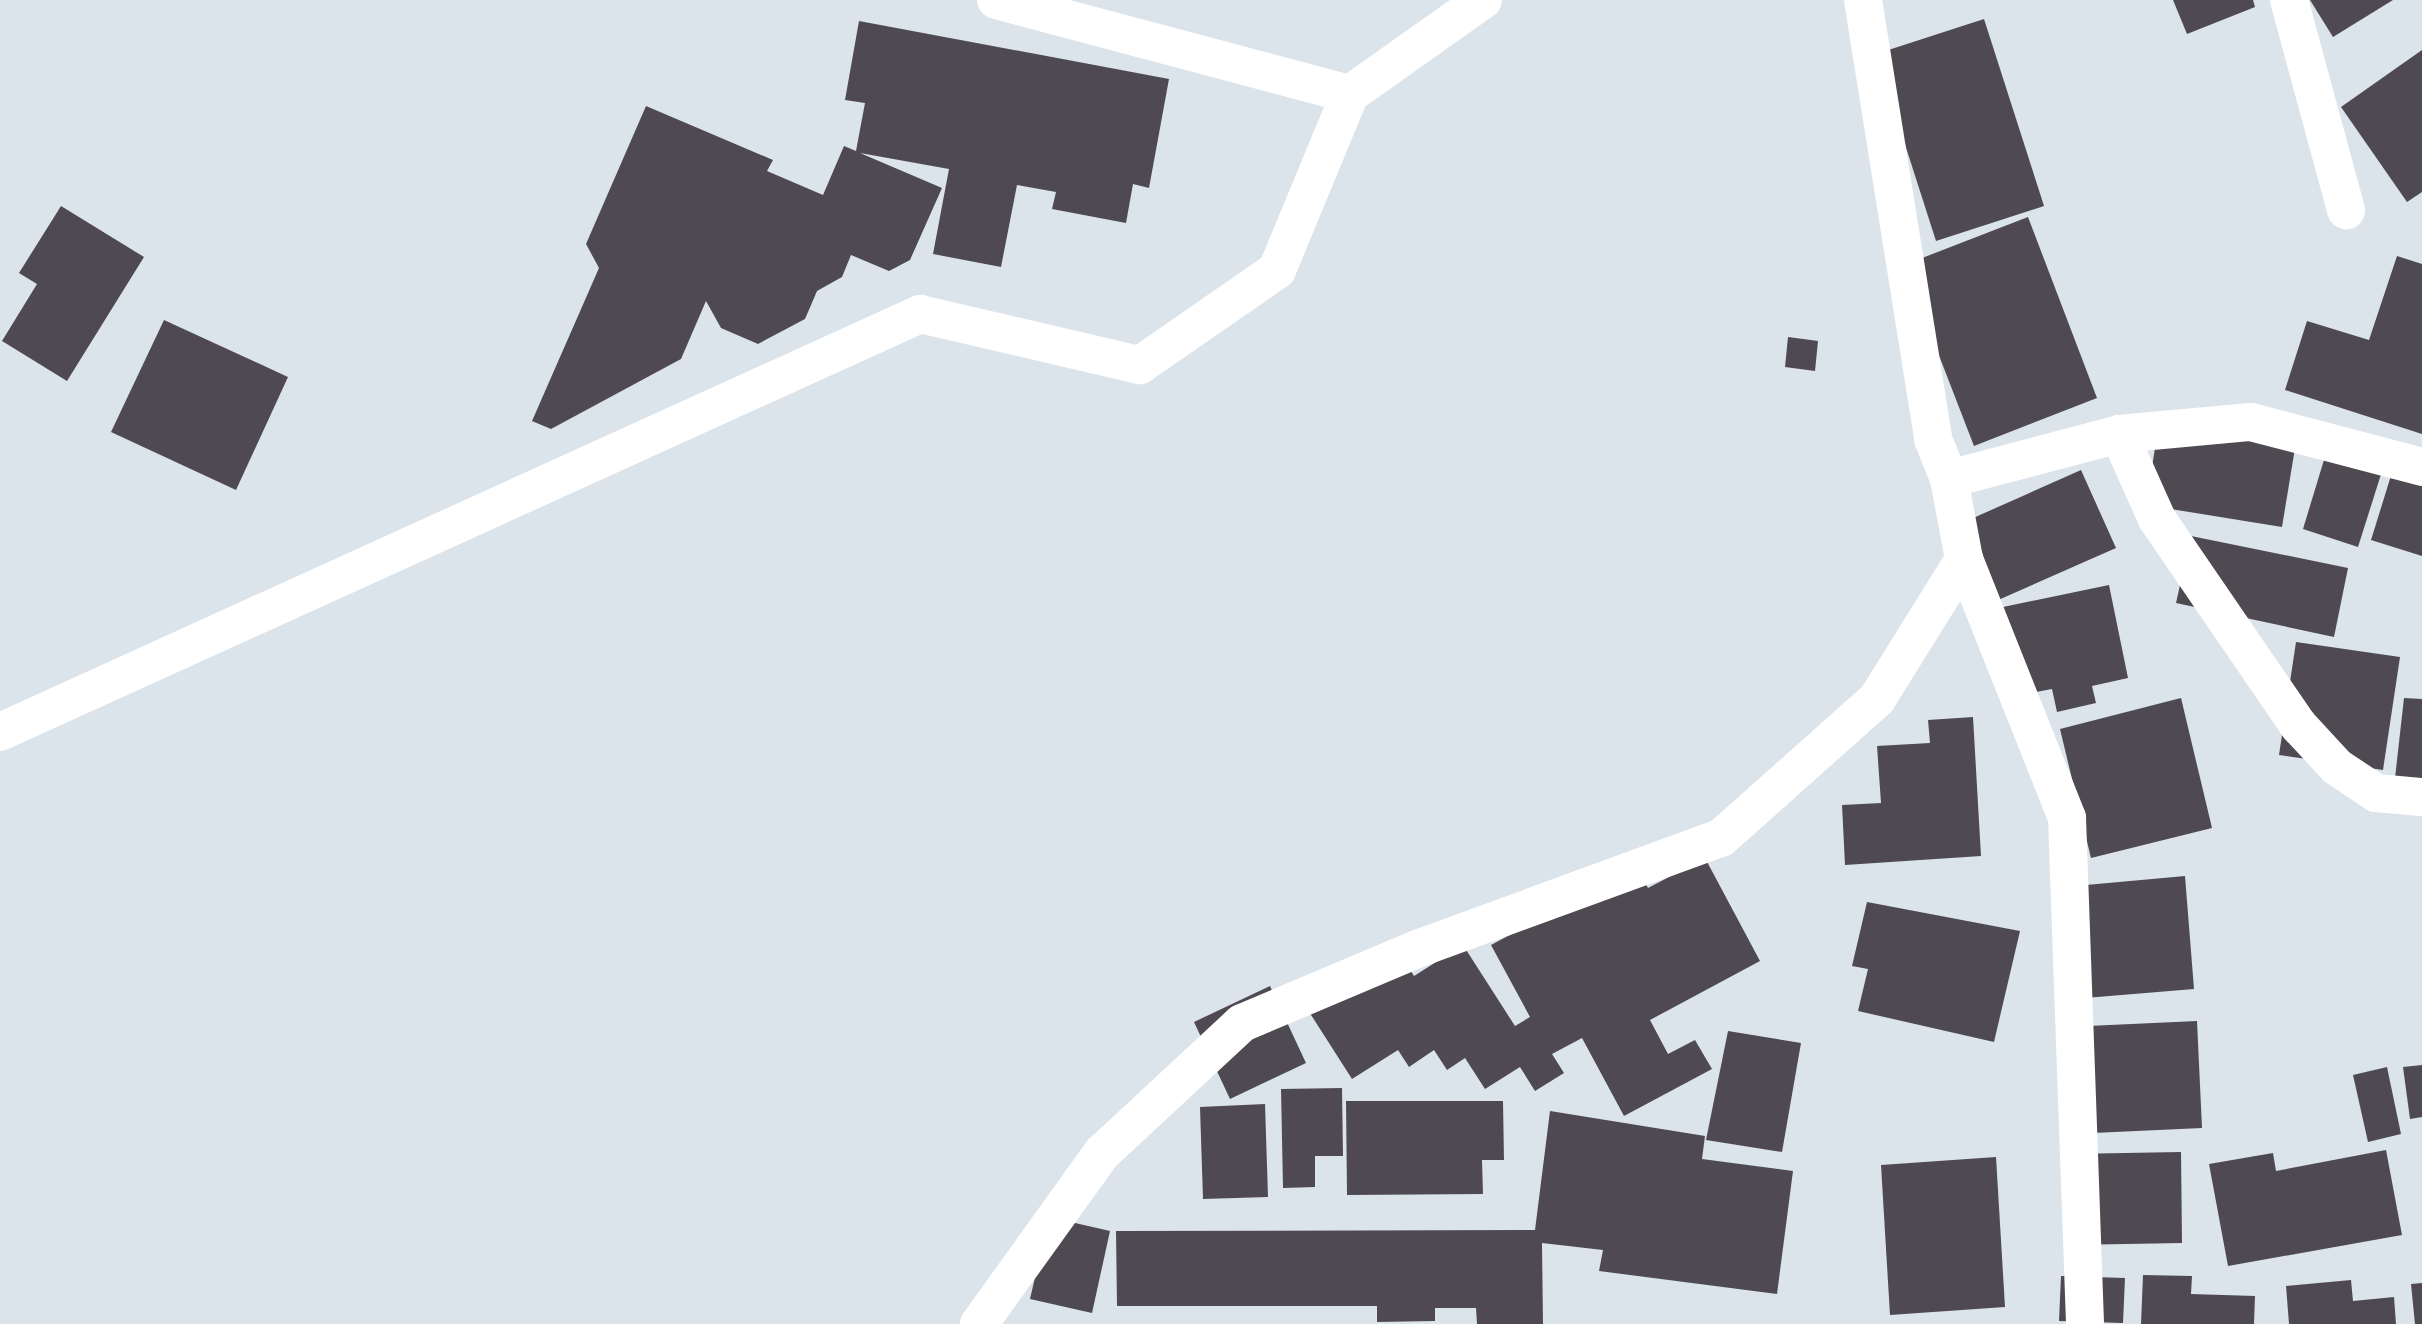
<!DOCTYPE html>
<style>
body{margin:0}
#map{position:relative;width:2422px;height:1324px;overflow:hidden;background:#dbe3eb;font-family:Figtree,sans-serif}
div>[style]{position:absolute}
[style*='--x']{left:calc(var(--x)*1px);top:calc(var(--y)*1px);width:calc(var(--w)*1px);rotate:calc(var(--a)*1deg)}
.building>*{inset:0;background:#4f4a51}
.minor>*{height:38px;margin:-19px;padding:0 19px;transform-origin:19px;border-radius:19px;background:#fff}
span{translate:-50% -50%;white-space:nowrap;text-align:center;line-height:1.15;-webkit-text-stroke:10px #fff;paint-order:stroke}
</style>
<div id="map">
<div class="building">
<div style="clip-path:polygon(2173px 0,2253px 0,2255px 7px,2187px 34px)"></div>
<div style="clip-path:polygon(2310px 0,2393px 0,2333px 37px)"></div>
<div style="clip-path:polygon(1984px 19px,2044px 206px,1936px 241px,1876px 54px)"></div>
<div style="clip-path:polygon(859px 21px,1169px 79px,1149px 188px,1133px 184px,1126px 223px,1052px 209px,1056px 192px,1017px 185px,1001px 267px,933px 254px,949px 169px,860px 153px,942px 188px,910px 260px,889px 271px,851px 255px,842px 277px,817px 291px,805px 319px,758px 344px,721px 328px,706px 301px,681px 359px,551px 429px,532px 421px,599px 268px,586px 244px,646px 106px,773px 160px,767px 171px,823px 195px,844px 146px,856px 151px,865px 103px,845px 100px)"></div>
<div style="clip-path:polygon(2422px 50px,2422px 192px,2407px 202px,2341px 107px)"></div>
<div style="clip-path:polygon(61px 206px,144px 257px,67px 381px,2px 341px,37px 284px,19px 273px)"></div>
<div style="clip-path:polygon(2028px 217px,2097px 398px,1974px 446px,1904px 265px)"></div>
<div style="clip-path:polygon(2397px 256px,2422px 264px,2422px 434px,2285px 390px,2307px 321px,2369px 340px)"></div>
<div style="clip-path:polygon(164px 320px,288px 377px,236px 490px,111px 432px)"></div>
<div style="clip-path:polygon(1788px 337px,1818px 341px,1815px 371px,1785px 367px)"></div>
<div style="clip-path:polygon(2158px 429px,2296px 442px,2282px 527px,2146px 505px)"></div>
<div style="clip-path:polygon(2327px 450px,2383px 468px,2358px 547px,2303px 529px)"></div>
<div style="clip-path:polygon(2394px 466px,2422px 475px,2422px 556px,2371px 540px)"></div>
<div style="clip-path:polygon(2081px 470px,2116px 548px,1996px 601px,1962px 523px)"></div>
<div style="clip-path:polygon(2191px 536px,2348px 568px,2334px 637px,2176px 603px)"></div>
<div style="clip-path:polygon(2109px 585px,2128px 678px,2092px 686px,2096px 703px,2057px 712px,2052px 689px,2021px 695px,2003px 607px)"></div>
<div style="clip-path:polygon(2296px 642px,2400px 657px,2383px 770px,2279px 755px)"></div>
<div style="clip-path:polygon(2181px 698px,2212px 828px,2091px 858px,2060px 729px)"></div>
<div style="clip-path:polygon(2404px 698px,2422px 699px,2422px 790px,2394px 787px)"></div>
<div style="clip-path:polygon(1973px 717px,1981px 856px,1845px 865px,1842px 805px,1881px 803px,1877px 746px,1930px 743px,1928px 720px)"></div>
<div style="clip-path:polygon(1705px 858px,1760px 961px,1650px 1020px,1668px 1054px,1695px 1040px,1712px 1069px,1624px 1116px,1582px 1038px,1552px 1054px,1564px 1073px,1535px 1091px,1520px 1067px,1485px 1089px,1465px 1058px,1447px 1070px,1434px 1050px,1409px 1067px,1398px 1050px,1352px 1079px,1306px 1007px,1397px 949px,1414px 976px,1463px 945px,1515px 1026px,1530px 1017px,1491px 945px,1636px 867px,1648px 888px)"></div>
<div style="clip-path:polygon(2185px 876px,2194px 989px,2085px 998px,2075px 886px)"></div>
<div style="clip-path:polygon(1867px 902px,2020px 931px,1994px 1042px,1858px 1011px,1868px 969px,1852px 966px)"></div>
<div style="clip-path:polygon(1270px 986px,1306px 1063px,1230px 1099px,1194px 1022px)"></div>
<div style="clip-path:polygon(2197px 1021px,2202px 1128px,2071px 1134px,2066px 1027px)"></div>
<div style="clip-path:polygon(1728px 1031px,1801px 1043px,1782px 1152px,1706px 1140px)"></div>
<div style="clip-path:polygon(2422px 1065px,2422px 1117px,2410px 1119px,2403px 1067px)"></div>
<div style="clip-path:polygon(2387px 1067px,2401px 1134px,2368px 1142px,2353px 1075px)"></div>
<div style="clip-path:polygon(1342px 1088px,1343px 1156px,1315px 1156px,1315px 1187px,1283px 1188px,1281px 1089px)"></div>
<div style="clip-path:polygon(1346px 1101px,1503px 1101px,1504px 1160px,1482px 1160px,1483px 1194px,1347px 1195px)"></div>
<div style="clip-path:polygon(1265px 1104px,1268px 1197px,1203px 1199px,1200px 1107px)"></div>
<div style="clip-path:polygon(1550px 1111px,1705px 1136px,1702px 1159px,1793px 1171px,1777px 1294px,1599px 1271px,1603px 1250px,1542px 1243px,1543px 1324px,1477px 1324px,1476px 1308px,1435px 1308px,1435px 1321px,1377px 1322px,1377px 1306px,1117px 1306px,1116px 1231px,1535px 1230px)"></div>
<div style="clip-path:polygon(2386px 1150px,2402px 1235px,2228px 1266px,2209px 1164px,2273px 1153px,2276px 1171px)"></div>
<div style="clip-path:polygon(2181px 1152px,2182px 1243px,2070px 1245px,2069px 1154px)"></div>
<div style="clip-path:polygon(1996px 1157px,2005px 1307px,1890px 1315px,1881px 1165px)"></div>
<div style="clip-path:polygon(1049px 1217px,1110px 1231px,1092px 1313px,1030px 1299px)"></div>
<div style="clip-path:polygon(2143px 1275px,2192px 1276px,2191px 1294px,2255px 1296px,2254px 1324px,2141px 1324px)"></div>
<div style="clip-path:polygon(2061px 1276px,2125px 1278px,2123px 1323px,2059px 1321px)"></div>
<div style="clip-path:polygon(2351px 1280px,2353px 1301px,2394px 1297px,2396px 1324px,2289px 1324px,2286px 1286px)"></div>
<div style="clip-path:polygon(2422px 1283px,2422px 1324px,2415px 1324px,2411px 1284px)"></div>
</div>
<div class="minor">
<div style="--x:996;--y:0;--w:366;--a:14.9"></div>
<div style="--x:1863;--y:0;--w:445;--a:80.9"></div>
<div style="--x:1933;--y:439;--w:43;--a:68.2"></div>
<div style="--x:1949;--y:479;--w:81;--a:79.4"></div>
<div style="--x:1964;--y:559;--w:279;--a:68.3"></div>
<div style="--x:2067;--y:818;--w:506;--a:87.96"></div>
<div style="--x:2289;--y:0;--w:218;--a:74.8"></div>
<div style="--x:2119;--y:434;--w:93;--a:65.9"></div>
<div style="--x:2157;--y:519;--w:251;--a:55.6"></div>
<div style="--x:2299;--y:726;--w:56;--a:47.2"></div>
<div style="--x:2337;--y:767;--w:47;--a:33.7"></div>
<div style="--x:2376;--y:793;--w:46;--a:5"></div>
<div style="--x:1949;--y:479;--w:176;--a:-14.8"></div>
<div style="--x:2119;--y:434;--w:133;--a:-5.2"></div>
<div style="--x:2251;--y:422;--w:177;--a:14.7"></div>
<div style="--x:0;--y:732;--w:1011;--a:-24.43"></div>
<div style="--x:920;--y:314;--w:226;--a:13.1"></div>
<div style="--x:1140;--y:365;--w:167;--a:-34.7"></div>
<div style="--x:1277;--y:270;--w:191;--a:-67.5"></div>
<div style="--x:1350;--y:94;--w:163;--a:-35.3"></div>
<div style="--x:979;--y:1324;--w:211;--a:-54.3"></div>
<div style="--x:1102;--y:1153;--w:191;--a:-42.9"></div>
<div style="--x:1242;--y:1023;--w:190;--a:-22.9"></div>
<div style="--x:1417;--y:949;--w:324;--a:-20.1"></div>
<div style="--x:1721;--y:838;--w:209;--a:-41.7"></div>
<div style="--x:1877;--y:699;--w:165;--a:-58.1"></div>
</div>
</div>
